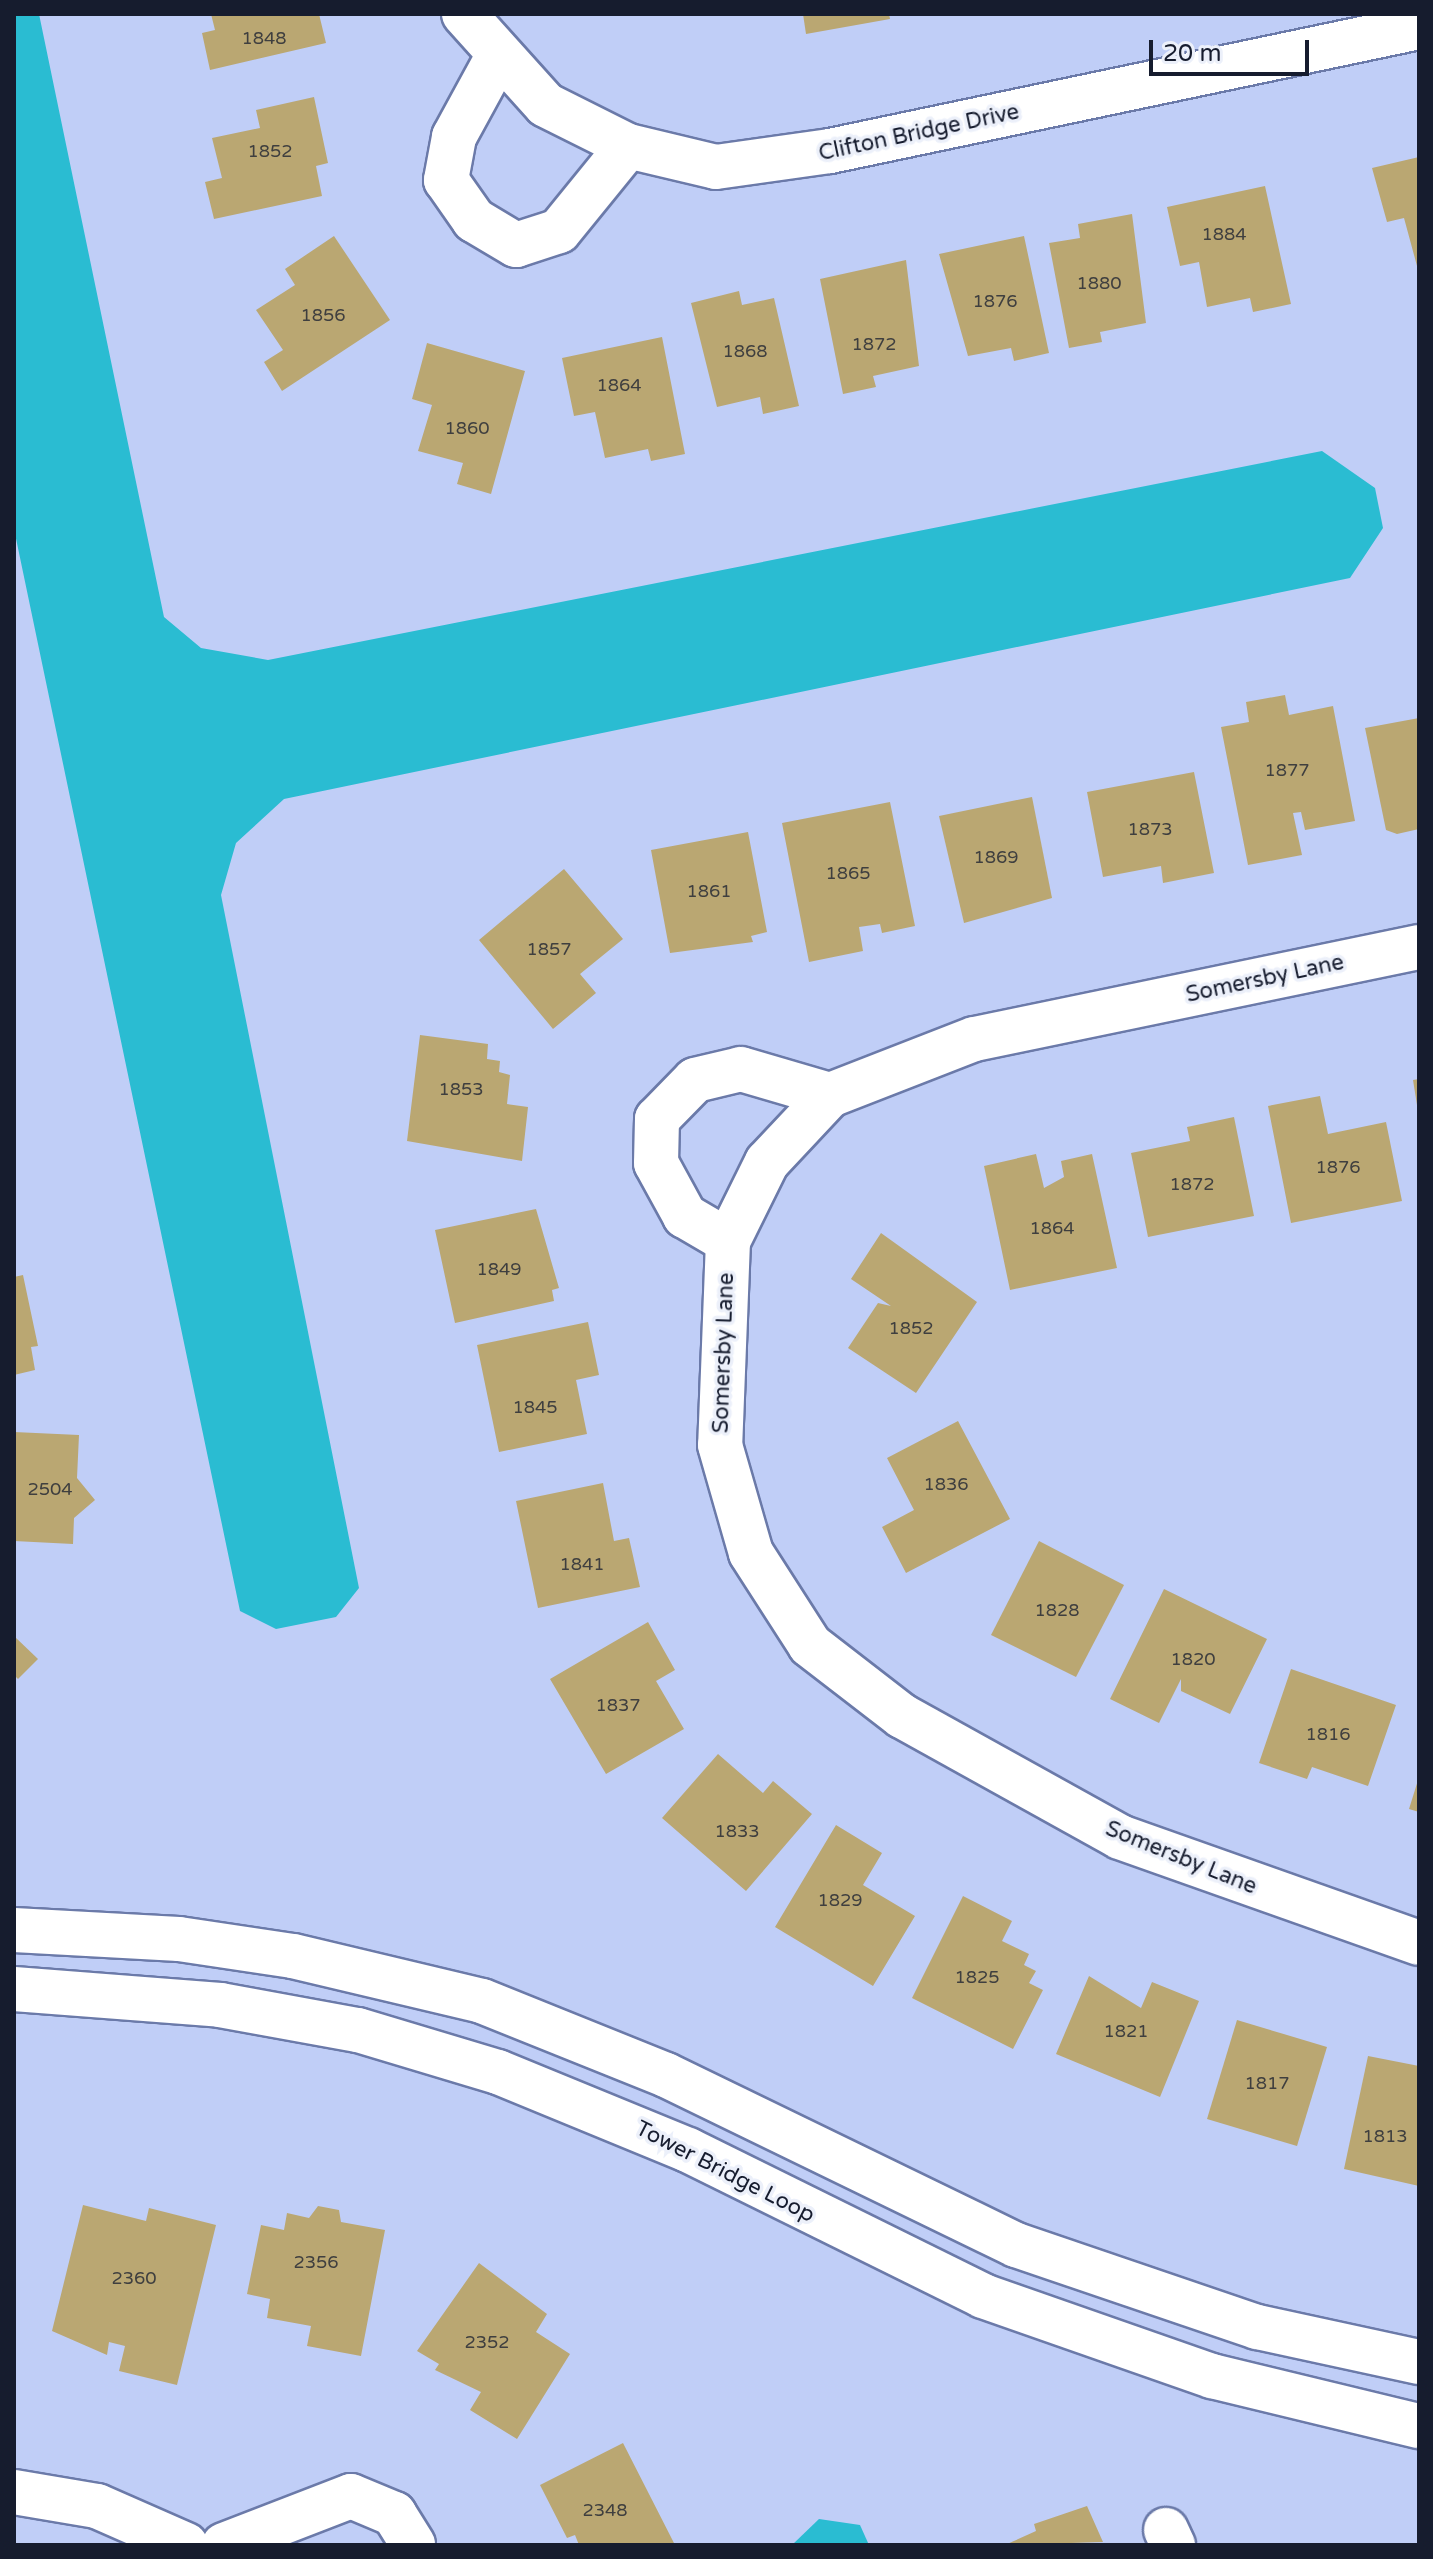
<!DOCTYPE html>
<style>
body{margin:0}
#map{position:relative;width:1433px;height:2559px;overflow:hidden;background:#c0cef7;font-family:"Varela Round",sans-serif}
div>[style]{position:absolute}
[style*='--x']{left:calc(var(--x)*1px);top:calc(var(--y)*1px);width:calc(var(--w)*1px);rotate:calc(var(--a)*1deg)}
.water>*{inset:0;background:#2abcd2}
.building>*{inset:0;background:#baa772}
.roads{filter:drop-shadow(2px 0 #6b7aa9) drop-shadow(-2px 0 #6b7aa9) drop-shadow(0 2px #6b7aa9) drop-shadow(0 -2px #6b7aa9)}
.minor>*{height:44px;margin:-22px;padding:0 22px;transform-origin:22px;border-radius:22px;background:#fff}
span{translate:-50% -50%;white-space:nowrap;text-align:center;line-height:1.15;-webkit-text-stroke:7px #ecf0fa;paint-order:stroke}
.number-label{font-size:18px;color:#3f3f3f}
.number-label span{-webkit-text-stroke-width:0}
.street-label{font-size:22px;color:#161c2e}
.frame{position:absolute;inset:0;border:16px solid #161c2e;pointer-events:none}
.scale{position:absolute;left:1149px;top:40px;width:160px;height:36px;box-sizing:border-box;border:4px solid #161c2e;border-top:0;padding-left:10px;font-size:24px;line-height:28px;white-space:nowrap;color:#161c2e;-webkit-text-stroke:6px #ecf0fa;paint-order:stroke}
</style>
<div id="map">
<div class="water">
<div style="clip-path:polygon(14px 14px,39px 14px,164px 617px,201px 648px,268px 660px,1322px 451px,1375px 488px,1383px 528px,1350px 578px,284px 799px,236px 843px,221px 895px,359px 1588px,336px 1617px,276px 1629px,240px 1611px,14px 529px)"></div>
<div style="clip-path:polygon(819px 2519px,860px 2525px,869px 2545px,792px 2545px)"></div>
</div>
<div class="building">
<div style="clip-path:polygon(211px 14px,319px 14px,326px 43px,210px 70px,202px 33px,215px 30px)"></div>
<div style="clip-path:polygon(803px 14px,889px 14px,890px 19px,806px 34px)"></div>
<div style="clip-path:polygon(314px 97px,328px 163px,316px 166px,322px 196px,214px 219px,205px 182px,222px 178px,212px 138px,260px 128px,256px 110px)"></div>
<div style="clip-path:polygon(1419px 157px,1419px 266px,1417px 266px,1404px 218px,1387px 222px,1372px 168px)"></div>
<div style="clip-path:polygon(1265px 186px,1291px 304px,1253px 312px,1250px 298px,1207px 307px,1199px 262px,1180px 266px,1167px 207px)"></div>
<div style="clip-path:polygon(1132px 214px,1146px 323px,1100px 332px,1102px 342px,1069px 348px,1049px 243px,1080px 238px,1078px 224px)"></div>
<div style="clip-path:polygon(334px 236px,390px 320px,282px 391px,264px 362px,283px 350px,256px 310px,295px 285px,285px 269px)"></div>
<div style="clip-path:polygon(1024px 236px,1049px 353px,1014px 361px,1011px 348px,968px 356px,939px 254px)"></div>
<div style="clip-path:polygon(906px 260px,919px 366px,873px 376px,876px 387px,843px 394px,820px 279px)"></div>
<div style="clip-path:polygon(739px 291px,742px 305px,774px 298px,799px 406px,763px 414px,760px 397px,717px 407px,691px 303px)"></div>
<div style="clip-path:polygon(662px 337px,685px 454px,651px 461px,648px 449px,605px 458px,595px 412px,574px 416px,562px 358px)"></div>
<div style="clip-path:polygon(427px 343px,525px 371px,491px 494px,457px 484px,463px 463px,418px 451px,432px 405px,412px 399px)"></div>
<div style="clip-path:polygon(1285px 695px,1289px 715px,1333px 706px,1355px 821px,1305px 830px,1301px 812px,1293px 813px,1302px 855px,1248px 865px,1221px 727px,1249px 722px,1246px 702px)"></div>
<div style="clip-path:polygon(1419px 718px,1419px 829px,1397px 834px,1386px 830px,1365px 728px)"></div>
<div style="clip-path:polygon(1194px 772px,1214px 873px,1163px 883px,1161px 866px,1103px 877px,1087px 792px)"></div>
<div style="clip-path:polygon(1032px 797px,1052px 898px,964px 923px,939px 816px)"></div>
<div style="clip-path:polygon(890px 802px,915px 926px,882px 933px,880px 924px,859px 927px,863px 951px,809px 962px,782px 823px)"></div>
<div style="clip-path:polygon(748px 832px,767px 932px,751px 936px,753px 942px,670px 953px,651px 850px)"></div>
<div style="clip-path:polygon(564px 869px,623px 939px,580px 974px,596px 993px,553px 1029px,479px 940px)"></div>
<div style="clip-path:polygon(420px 1035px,488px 1044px,487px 1059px,500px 1061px,499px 1072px,510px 1075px,507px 1104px,528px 1107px,522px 1161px,407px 1141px)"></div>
<div style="clip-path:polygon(1419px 1079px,1419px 1105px,1417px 1105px,1413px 1080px)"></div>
<div style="clip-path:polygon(1320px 1096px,1328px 1134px,1386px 1122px,1402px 1201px,1291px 1223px,1268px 1106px)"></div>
<div style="clip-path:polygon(1234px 1117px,1254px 1216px,1148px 1237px,1131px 1153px,1190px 1141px,1187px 1127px)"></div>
<div style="clip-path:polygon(1036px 1154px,1044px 1188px,1064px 1177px,1061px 1161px,1092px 1154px,1117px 1268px,1010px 1290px,984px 1166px)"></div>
<div style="clip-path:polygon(536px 1209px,559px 1288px,552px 1290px,554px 1301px,455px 1323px,435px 1230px)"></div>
<div style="clip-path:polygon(881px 1233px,977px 1302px,916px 1393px,848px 1348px,878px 1303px,891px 1306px,851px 1279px)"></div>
<div style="clip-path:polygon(23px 1275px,38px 1346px,31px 1347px,35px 1370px,14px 1375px,14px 1277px)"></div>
<div style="clip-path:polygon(588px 1322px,599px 1375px,576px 1380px,587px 1434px,499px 1452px,477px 1345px)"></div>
<div style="clip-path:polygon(958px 1421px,1010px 1519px,906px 1573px,882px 1527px,914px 1510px,887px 1458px)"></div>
<div style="clip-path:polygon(14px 1432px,79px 1435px,77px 1478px,95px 1500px,74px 1518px,73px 1544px,14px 1541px)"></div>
<div style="clip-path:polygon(603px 1483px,614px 1541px,629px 1538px,640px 1587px,538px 1608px,516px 1501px)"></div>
<div style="clip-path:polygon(1039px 1541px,1124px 1585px,1076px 1677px,991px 1635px)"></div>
<div style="clip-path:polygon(1164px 1589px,1267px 1639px,1230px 1714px,1181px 1691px,1181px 1679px,1159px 1723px,1110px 1699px)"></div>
<div style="clip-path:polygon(648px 1622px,675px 1670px,656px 1681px,684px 1729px,606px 1774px,550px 1679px)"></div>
<div style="clip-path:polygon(14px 1636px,38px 1659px,18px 1679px,14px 1675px)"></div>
<div style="clip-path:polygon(1291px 1669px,1396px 1705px,1368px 1786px,1312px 1767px,1307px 1779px,1259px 1763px)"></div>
<div style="clip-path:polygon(718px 1754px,763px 1793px,773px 1781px,812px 1814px,746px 1891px,662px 1818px)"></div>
<div style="clip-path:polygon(1419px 1777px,1419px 1812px,1409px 1809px)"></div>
<div style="clip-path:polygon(836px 1825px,882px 1853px,863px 1885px,915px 1916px,873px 1986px,775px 1927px)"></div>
<div style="clip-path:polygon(963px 1896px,1012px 1921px,1002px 1941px,1029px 1954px,1024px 1965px,1036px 1971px,1029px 1983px,1043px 1990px,1013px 2049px,912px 1998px)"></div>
<div style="clip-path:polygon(1089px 1976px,1141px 2008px,1152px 1982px,1199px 2001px,1160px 2097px,1056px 2054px)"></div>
<div style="clip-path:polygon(1237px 2020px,1327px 2047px,1297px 2146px,1207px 2119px)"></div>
<div style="clip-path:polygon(1368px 2056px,1419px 2066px,1419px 2186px,1344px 2169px)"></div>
<div style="clip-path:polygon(83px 2205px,146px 2221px,149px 2208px,216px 2225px,177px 2385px,119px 2371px,125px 2346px,109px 2342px,107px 2355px,52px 2331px)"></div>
<div style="clip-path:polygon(318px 2206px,339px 2210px,341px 2222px,385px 2230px,361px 2356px,307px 2346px,311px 2326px,267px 2318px,270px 2299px,247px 2294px,261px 2225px,284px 2230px,287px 2213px,309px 2218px)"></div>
<div style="clip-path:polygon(479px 2263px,547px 2314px,536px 2332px,570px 2354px,517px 2439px,470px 2410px,481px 2392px,435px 2370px,439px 2364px,417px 2351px)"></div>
<div style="clip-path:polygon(623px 2443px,675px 2545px,579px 2545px,575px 2535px,567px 2538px,540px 2485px)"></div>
<div style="clip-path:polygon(1087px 2506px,1103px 2542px,1005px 2545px,1036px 2531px,1034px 2524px)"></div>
</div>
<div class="roads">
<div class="minor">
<div style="--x:464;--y:14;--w:122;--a:48"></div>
<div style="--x:546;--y:105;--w:92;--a:26.6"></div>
<div style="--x:628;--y:146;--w:90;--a:13.4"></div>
<div style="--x:716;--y:167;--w:115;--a:-8"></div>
<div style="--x:830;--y:151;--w:602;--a:-11.89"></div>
<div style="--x:497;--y:58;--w:90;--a:118.6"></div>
<div style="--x:454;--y:137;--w:44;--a:100.5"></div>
<div style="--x:446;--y:180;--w:49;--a:55"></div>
<div style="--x:474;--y:220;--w:49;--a:30.8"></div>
<div style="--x:516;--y:245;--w:45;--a:-18"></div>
<div style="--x:559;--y:231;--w:109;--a:-50.9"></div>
<div style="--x:1419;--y:947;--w:454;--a:168.3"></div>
<div style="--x:974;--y:1039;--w:155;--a:158.7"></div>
<div style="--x:830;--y:1095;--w:92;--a:133.2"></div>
<div style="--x:767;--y:1162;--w:88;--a:116.3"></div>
<div style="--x:728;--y:1241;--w:204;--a:92.2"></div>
<div style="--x:720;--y:1445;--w:112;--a:74"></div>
<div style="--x:751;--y:1553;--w:109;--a:57.3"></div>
<div style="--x:810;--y:1645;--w:116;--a:37.7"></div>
<div style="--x:902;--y:1716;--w:249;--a:29"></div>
<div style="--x:1120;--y:1837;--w:317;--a:19.5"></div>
<div style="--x:728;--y:1241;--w:50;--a:-149.8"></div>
<div style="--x:685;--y:1216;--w:60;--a:-118.7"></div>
<div style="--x:656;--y:1163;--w:44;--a:-88.7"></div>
<div style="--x:657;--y:1119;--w:54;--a:-45.7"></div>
<div style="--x:695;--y:1080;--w:47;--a:-13.4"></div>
<div style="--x:741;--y:1069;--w:93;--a:16.3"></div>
<div style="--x:14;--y:1930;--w:165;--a:3.1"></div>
<div style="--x:179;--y:1939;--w:115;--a:8.5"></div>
<div style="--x:293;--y:1956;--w:194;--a:13.4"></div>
<div style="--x:482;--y:2001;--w:198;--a:21.9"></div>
<div style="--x:666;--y:2075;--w:389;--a:25.9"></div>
<div style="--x:1016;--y:2245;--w:255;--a:18.8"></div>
<div style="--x:1257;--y:2327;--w:166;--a:12.2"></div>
<div style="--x:14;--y:1989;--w:207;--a:4.4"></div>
<div style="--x:220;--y:2005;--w:140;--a:10.3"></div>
<div style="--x:358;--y:2030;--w:146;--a:16.7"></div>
<div style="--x:498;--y:2072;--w:205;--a:22.3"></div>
<div style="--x:688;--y:2150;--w:329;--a:26.3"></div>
<div style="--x:983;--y:2296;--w:243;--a:19.3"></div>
<div style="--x:1212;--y:2376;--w:213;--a:13.6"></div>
<div style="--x:14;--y:2492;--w:84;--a:9.6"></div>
<div style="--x:97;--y:2506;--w:97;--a:23.7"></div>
<div style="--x:1166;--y:2530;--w:17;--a:65"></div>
<div style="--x:224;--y:2545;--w:136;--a:-21.1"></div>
<div style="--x:351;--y:2496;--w:47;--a:22.7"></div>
<div style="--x:394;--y:2514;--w:36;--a:58"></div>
</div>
</div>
<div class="number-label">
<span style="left:264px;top:38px">1848</span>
<span style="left:270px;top:151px">1852</span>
<span style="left:1224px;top:234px">1884</span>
<span style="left:1099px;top:283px">1880</span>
<span style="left:995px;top:301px">1876</span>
<span style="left:323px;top:315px">1856</span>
<span style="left:874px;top:344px">1872</span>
<span style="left:745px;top:351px">1868</span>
<span style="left:619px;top:385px">1864</span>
<span style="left:467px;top:428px">1860</span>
<span style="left:1287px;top:770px">1877</span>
<span style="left:1150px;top:829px">1873</span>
<span style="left:996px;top:857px">1869</span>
<span style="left:848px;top:873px">1865</span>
<span style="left:709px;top:891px">1861</span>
<span style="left:549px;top:949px">1857</span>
<span style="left:461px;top:1089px">1853</span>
<span style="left:1338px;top:1167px">1876</span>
<span style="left:1192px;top:1184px">1872</span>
<span style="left:1052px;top:1228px">1864</span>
<span style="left:499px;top:1269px">1849</span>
<span style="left:911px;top:1328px">1852</span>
<span style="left:535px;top:1407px">1845</span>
<span style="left:946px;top:1484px">1836</span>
<span style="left:50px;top:1489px">2504</span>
<span style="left:582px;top:1564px">1841</span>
<span style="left:1057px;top:1610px">1828</span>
<span style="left:1193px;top:1659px">1820</span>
<span style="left:618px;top:1705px">1837</span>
<span style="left:1328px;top:1734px">1816</span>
<span style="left:737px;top:1831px">1833</span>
<span style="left:840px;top:1900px">1829</span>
<span style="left:977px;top:1977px">1825</span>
<span style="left:1126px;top:2031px">1821</span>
<span style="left:1267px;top:2083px">1817</span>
<span style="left:1385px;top:2136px">1813</span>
<span style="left:316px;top:2262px">2356</span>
<span style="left:134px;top:2278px">2360</span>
<span style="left:487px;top:2342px">2352</span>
<span style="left:605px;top:2510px">2348</span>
</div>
<div class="street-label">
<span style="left:919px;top:133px;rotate:-12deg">Clifton Bridge Drive</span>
<span style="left:1265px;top:979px;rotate:-12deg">Somersby Lane</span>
<span style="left:724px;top:1353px;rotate:-88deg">Somersby Lane</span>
<span style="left:1181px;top:1858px;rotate:22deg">Somersby Lane</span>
<span style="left:725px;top:2172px;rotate:27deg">Tower Bridge Loop</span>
</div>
<div class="frame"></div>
<div class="scale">20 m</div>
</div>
